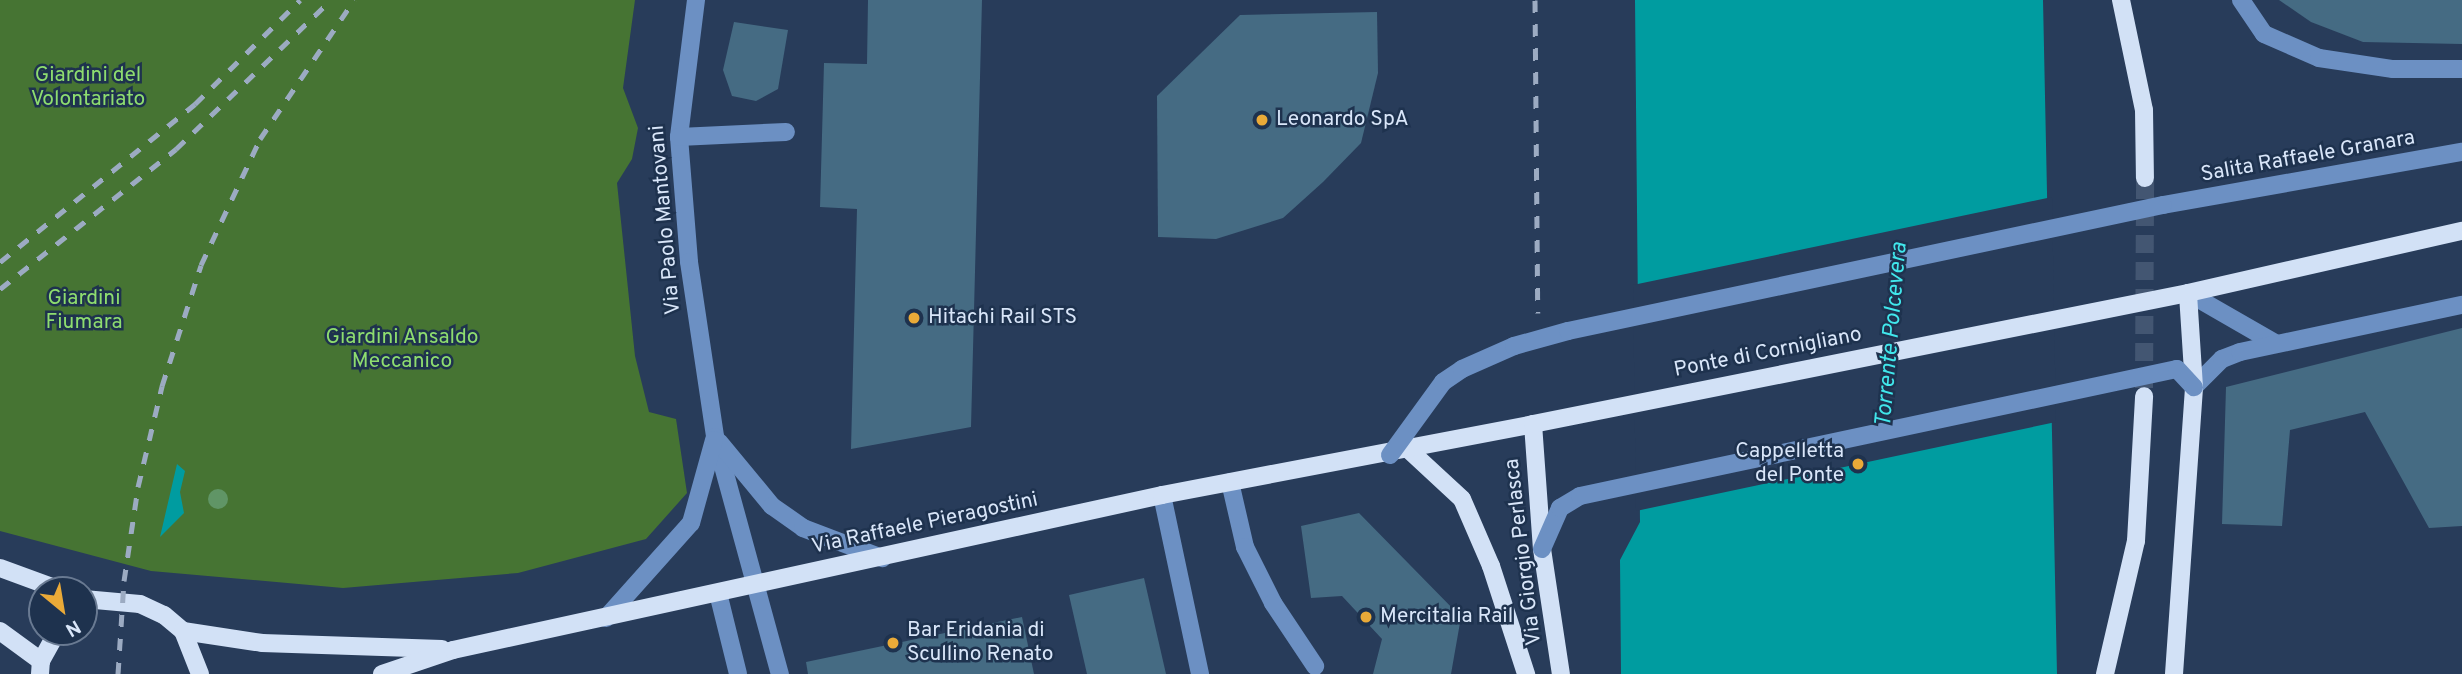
<!DOCTYPE html>
<style>
body{margin:0}
#map{position:relative;width:2462px;height:674px;overflow:hidden;background:#283c5a;font-family:Overpass,sans-serif}
div>[style]{position:absolute}
[style*='--x']{left:calc(var(--x)*1px);top:calc(var(--y)*1px);width:calc(var(--w)*1px);rotate:calc(var(--a)*1deg)}
.green>*{inset:0;background:#467433}
.water>*{inset:0;background:#009ca0}
.pier>*{inset:0;background:#283c5a}
.building>*{inset:0;background:#456b83}
.major-tunnel>*{height:18px;margin-top:-9px;transform-origin:0;background:repeating-linear-gradient(90deg,#435672 0 18px,transparent 0 27px)}
.minor>*{height:18px;margin:-9px;padding:0 9px;transform-origin:9px;border-radius:9px;background:#6c90c3}
.major>*{height:18px;margin:-9px;padding:0 9px;transform-origin:9px;border-radius:9px;background:#d2e1f6}
.rail>*{height:5px;margin-top:-2.5px;transform-origin:0;background:repeating-linear-gradient(90deg,#9cabc2 0 12px,transparent 0 24px)}
.minor-bridge>*{height:18px;margin:-9px;padding:0 9px;transform-origin:9px;border-radius:9px;background:#6c90c3}
.major-bridge>*{height:18px;margin:-9px;padding:0 9px;transform-origin:9px;border-radius:9px;background:#d2e1f6}
.trees>*{width:20px;height:20px;margin:-10px;border-radius:50%;background:#609566}
.dots>*{width:19px;height:19px;translate:-50% -50%;box-sizing:border-box;border:4px solid #1e324e;border-radius:50%}
span{translate:-50% -50%;white-space:nowrap;text-align:center;line-height:1.15;-webkit-text-stroke:5px #1e324e;paint-order:stroke}
.park-label{font-size:21px;color:#8edd6f}
.poi-label{font-size:21px;color:#d9e6f9}
.left{translate:0 -50%;text-align:left}
.right{translate:-100% -50%;text-align:right}
.street-label{font-size:21px;color:#d9e6f9}
.water-label{font-size:23px;color:#41e7ec;font-style:italic}
.north{position:absolute;left:28px;top:576px;width:70px;height:70px;box-sizing:border-box;background:#1e324e;border:2px solid #697a92;border-radius:50%;rotate:150deg;font-size:19px;font-weight:700;line-height:28px;text-align:center;color:#d9e6f9}
.north::after{content:'';display:block;margin:auto;width:24px;height:32px;background:#eaaa38;clip-path:polygon(50% 0,100% 100%,50% 72%,0 100%)}
</style>
<div id="map">
<div class="green">
<div style="clip-path:polygon(0 0,635px 0,623px 88px,638px 128px,632px 159px,617px 183px,635px 356px,649px 412px,676px 419px,687px 493px,646px 539px,518px 573px,343px 588px,151px 571px,0 531px)"></div>
</div>
<div class="water">
<div style="clip-path:polygon(1635px 0,2043px 0,2057px 674px,1621px 674px,1620px 560px,1640px 522px)"></div>
<div style="clip-path:polygon(177px 464px,185px 471px,180px 492px,184px 513px,160px 537px)"></div>
</div>
<div class="pier">
<div style="clip-path:polygon(2052px 197px,2056px 422px,1636px 511px,1633px 285px)"></div>
</div>
<div class="building">
<div style="clip-path:polygon(868px 0,982px 0,971px 427px,851px 449px,857px 209px,820px 207px,824px 63px,867px 64px)"></div>
<div style="clip-path:polygon(2279px 0,2462px 0,2462px 44px,2363px 42px,2311px 22px)"></div>
<div style="clip-path:polygon(1377px 12px,1378px 73px,1361px 143px,1323px 182px,1283px 218px,1216px 239px,1158px 237px,1157px 96px,1240px 15px)"></div>
<div style="clip-path:polygon(734px 22px,788px 30px,778px 89px,756px 101px,732px 96px,723px 70px)"></div>
<div style="clip-path:polygon(2462px 328px,2462px 526px,2429px 528px,2365px 412px,2290px 430px,2282px 526px,2222px 524px,2226px 387px)"></div>
<div style="clip-path:polygon(1359px 513px,1461px 617px,1451px 674px,1373px 674px,1382px 639px,1342px 596px,1311px 598px,1301px 526px)"></div>
<div style="clip-path:polygon(1144px 578px,1166px 674px,1087px 674px,1069px 595px)"></div>
<div style="clip-path:polygon(1022px 617px,1034px 674px,808px 674px,806px 662px)"></div>
</div>
<div class="major-tunnel">
<div style="--x:2144;--y:388;--w:210;--a:-89.7"></div>
</div>
<div class="minor">
<div style="--x:696;--y:0;--w:138;--a:97.1"></div>
<div style="--x:679;--y:137;--w:125;--a:85.4"></div>
<div style="--x:689;--y:262;--w:177;--a:81.5"></div>
<div style="--x:715;--y:437;--w:246;--a:74.7"></div>
<div style="--x:2241;--y:0;--w:41;--a:55.9"></div>
<div style="--x:2264;--y:34;--w:60;--a:23.6"></div>
<div style="--x:2319;--y:58;--w:75;--a:8.5"></div>
<div style="--x:2393;--y:69;--w:69;--a:0"></div>
<div style="--x:679;--y:137;--w:107;--a:-2.7"></div>
<div style="--x:2163;--y:205;--w:304;--a:-10.1"></div>
<div style="--x:2188;--y:293;--w:100;--a:29.9"></div>
<div style="--x:2194;--y:387;--w:40;--a:-45"></div>
<div style="--x:2222;--y:359;--w:19;--a:-21"></div>
<div style="--x:2240;--y:352;--w:227;--a:-12"></div>
<div style="--x:719;--y:442;--w:83;--a:50.4"></div>
<div style="--x:772;--y:506;--w:38;--a:35"></div>
<div style="--x:803;--y:528;--w:85;--a:20.8"></div>
<div style="--x:1230;--y:482;--w:67;--a:77"></div>
<div style="--x:1245;--y:547;--w:63;--a:63.4"></div>
<div style="--x:1273;--y:603;--w:76;--a:56.3"></div>
<div style="--x:1162;--y:495;--w:183;--a:78"></div>
<div style="--x:718;--y:593;--w:83;--a:76.1"></div>
<div style="--x:606;--y:618;--w:127;--a:-48.2"></div>
<div style="--x:691;--y:523;--w:86;--a:-74.5"></div>
</div>
<div class="major">
<div style="--x:2121;--y:0;--w:112;--a:78.2"></div>
<div style="--x:2144;--y:110;--w:68;--a:89.2"></div>
<div style="--x:1409;--y:450;--w:72;--a:42.8"></div>
<div style="--x:1462;--y:499;--w:73;--a:66.6"></div>
<div style="--x:1491;--y:566;--w:114;--a:72"></div>
<div style="--x:0;--y:568;--w:64;--a:20.1"></div>
<div style="--x:84;--y:599;--w:56;--a:5.1"></div>
<div style="--x:140;--y:604;--w:26;--a:25"></div>
<div style="--x:164;--y:615;--w:25;--a:40"></div>
<div style="--x:183;--y:631;--w:46;--a:68.4"></div>
<div style="--x:0;--y:631;--w:51;--a:36.2"></div>
<div style="--x:183;--y:631;--w:80;--a:8.6"></div>
<div style="--x:262;--y:643;--w:180;--a:1.9"></div>
<div style="--x:40;--y:674;--w:13;--a:-86"></div>
<div style="--x:41;--y:661;--w:33;--a:-61"></div>
<div style="--x:382;--y:674;--w:75;--a:-18.7"></div>
<div style="--x:453;--y:650;--w:726;--a:-12.33"></div>
<div style="--x:1162;--y:495;--w:378;--a:-10.8"></div>
<div style="--x:1533;--y:424;--w:125;--a:85.9"></div>
<div style="--x:1542;--y:549;--w:126;--a:81.4"></div>
<div style="--x:2105;--y:674;--w:137;--a:-76.9"></div>
<div style="--x:2136;--y:541;--w:145;--a:-86.8"></div>
<div style="--x:2174;--y:674;--w:288;--a:-86"></div>
<div style="--x:2194;--y:387;--w:94;--a:-93.7"></div>
<div style="--x:2188;--y:293;--w:281;--a:-12.8"></div>
</div>
<div class="rail">
<div style="--x:1535;--y:0;--w:313;--a:89.5"></div>
<div style="--x:0;--y:262;--w:251;--a:-39"></div>
<div style="--x:195;--y:104;--w:148;--a:-44.7"></div>
<div style="--x:0;--y:289;--w:225;--a:-38.5"></div>
<div style="--x:176;--y:149;--w:215;--a:-43.9"></div>
<div style="--x:118;--y:674;--w:93;--a:-86.3"></div>
<div style="--x:124;--y:581;--w:95;--a:-81.5"></div>
<div style="--x:138;--y:487;--w:104;--a:-76.6"></div>
<div style="--x:162;--y:386;--w:127;--a:-72.1"></div>
<div style="--x:201;--y:265;--w:139;--a:-64.9"></div>
<div style="--x:260;--y:139;--w:168;--a:-55.9"></div>
</div>
<div class="minor-bridge">
<div style="--x:1390;--y:455;--w:90;--a:-54"></div>
<div style="--x:1443;--y:382;--w:23;--a:-34"></div>
<div style="--x:1462;--y:369;--w:57;--a:-23.9"></div>
<div style="--x:1514;--y:346;--w:56;--a:-15.5"></div>
<div style="--x:1568;--y:331;--w:608;--a:-11.96"></div>
<div style="--x:1542;--y:549;--w:45;--a:-66.3"></div>
<div style="--x:1560;--y:508;--w:23;--a:-31"></div>
<div style="--x:1580;--y:496;--w:610;--a:-12.01"></div>
<div style="--x:2177;--y:369;--w:25;--a:47"></div>
</div>
<div class="major-bridge">
<div style="--x:1533;--y:424;--w:668;--a:-11.31"></div>
</div>
<div class="trees">
<div style="left:218px;top:499px"></div>
</div>
<div class="dots">
<div style="left:1262px;top:120px;background:#eaaa38"></div>
<div style="left:914px;top:318px;background:#eaaa38"></div>
<div style="left:1858px;top:464px;background:#eaaa38"></div>
<div style="left:1366px;top:617px;background:#eaaa38"></div>
<div style="left:893px;top:643px;background:#eaaa38"></div>
</div>
<div class="park-label">
<span style="left:88px;top:88px">Giardini del<br>Volontariato</span>
<span style="left:84px;top:311px">Giardini<br>Fiumara</span>
<span style="left:402px;top:350px">Giardini Ansaldo<br>Meccanico</span>
</div>
<div class="poi-label">
<span class="left" style="left:1276px;top:120px">Leonardo SpA</span>
<span class="left" style="left:928px;top:318px">Hitachi Rail STS</span>
<span class="right" style="left:1844px;top:464px">Cappelletta<br>del Ponte</span>
<span class="left" style="left:1380px;top:617px">Mercitalia Rail</span>
<span class="left" style="left:907px;top:643px">Bar Eridania di<br>Scullino Renato</span>
</div>
<div class="street-label">
<span style="left:2308px;top:157px;rotate:-10deg">Salita Raffaele Granara</span>
<span style="left:666px;top:220px;rotate:-95deg">Via Paolo Mantovani</span>
<span style="left:1768px;top:353px;rotate:-11deg">Ponte di Cornigliano</span>
<span style="left:925px;top:524px;rotate:-12deg">Via Raffaele Pieragostini</span>
<span style="left:1524px;top:552px;rotate:-97deg">Via Giorgio Perlasca</span>
</div>
<div class="water-label">
<span style="left:1893px;top:335px;rotate:-85deg">Torrente Polcevera</span>
</div>
<div class="north">N</div>
</div>
